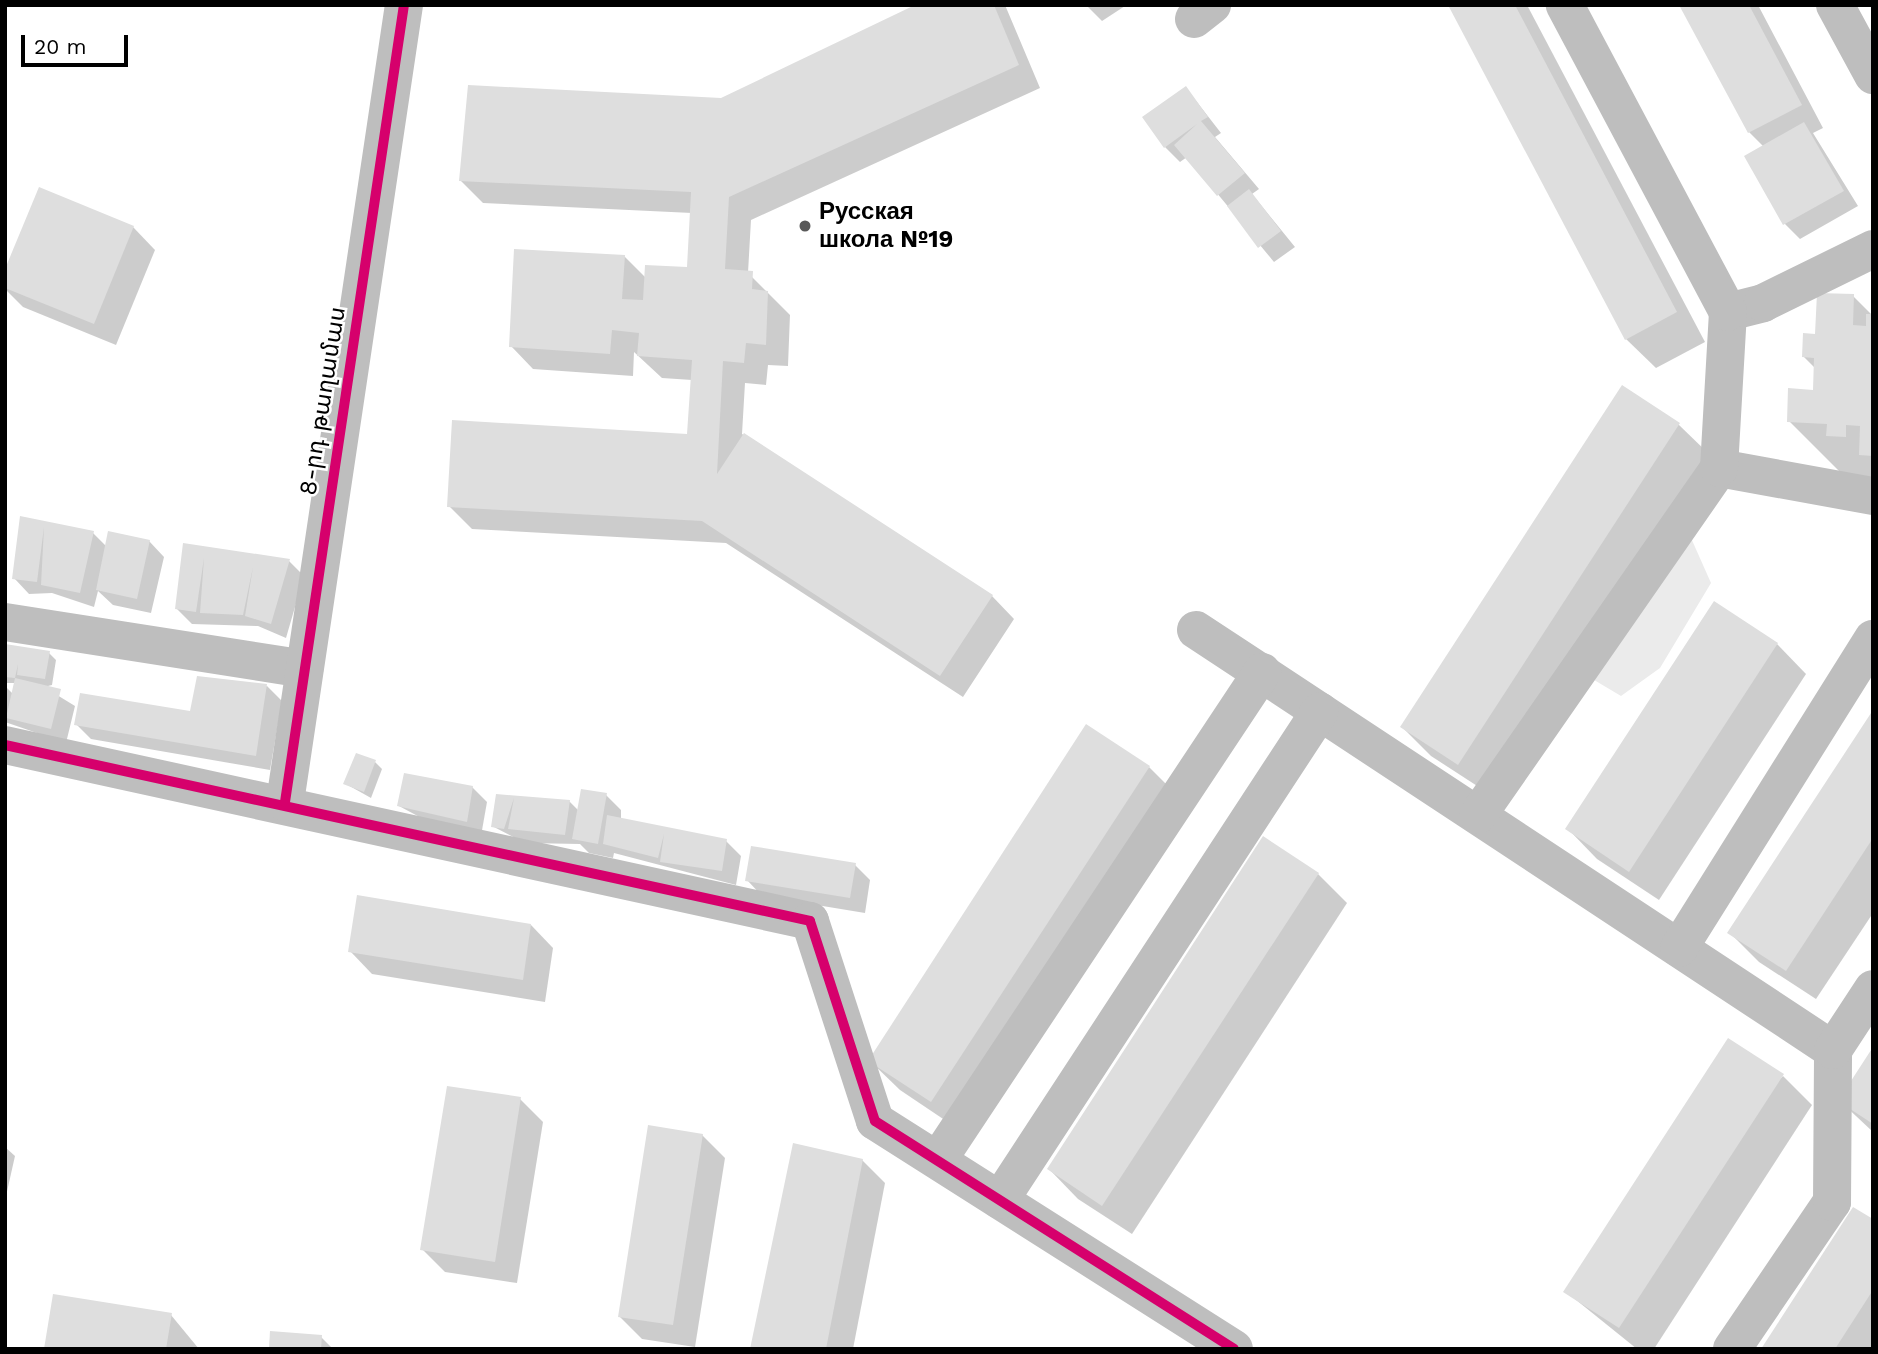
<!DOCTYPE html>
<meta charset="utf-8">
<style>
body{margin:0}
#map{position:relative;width:1878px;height:1354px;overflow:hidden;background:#fff;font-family:"Work Sans","Noto Sans Armenian",sans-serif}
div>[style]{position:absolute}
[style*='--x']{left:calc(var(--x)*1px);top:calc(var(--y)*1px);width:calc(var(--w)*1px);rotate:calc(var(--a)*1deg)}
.green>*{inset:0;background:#ebebeb}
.shadow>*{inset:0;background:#0003}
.building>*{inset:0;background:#dedede}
.minor>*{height:38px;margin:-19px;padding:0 19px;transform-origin:19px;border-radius:19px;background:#bebebe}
.cycleway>*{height:10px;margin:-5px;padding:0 5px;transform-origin:5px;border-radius:5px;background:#d6006c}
.dots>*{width:19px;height:19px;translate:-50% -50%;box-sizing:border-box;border:4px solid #fff;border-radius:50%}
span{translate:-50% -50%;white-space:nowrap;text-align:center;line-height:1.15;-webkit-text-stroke:5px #fff;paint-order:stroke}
.poi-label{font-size:24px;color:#000;font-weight:700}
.left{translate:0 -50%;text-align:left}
.street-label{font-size:24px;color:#000}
.frame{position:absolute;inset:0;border:7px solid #000;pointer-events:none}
.scale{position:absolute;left:21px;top:35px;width:107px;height:32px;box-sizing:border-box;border:4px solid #000;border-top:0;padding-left:9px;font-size:21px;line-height:24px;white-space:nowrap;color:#000;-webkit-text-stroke:5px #fff;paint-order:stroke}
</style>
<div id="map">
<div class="green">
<div style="clip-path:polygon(1691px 538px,1711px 583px,1660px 668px,1621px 696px,1579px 671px)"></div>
</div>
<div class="shadow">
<div style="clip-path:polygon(919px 5px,1005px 5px,1040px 88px,751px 220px,748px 273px,790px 315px,788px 366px,768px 365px,766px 385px,745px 383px,742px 434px,992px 596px,1014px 619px,963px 697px,726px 543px,472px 529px,449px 506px,689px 436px,692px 380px,662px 378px,634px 352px,633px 376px,533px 369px,511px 346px,624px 256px,646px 278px,689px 269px,692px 213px,483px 203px,461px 181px,722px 100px)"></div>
<div style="clip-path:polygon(1086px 5px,1124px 5px,1125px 6px,1102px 21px)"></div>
<div style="clip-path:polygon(1450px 5px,1527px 5px,1705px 342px,1656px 368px,1626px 339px)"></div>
<div style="clip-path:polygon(1681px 5px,1758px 5px,1823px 128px,1813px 133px,1858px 206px,1800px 239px,1785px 224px,1764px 147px,1749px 132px)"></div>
<div style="clip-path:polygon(1186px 88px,1221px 133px,1215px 137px,1259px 189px,1252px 194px,1295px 247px,1274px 262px,1187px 157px,1180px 162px,1165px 147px)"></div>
<div style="clip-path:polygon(133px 227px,155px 250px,116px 345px,23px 307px,5px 289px,5px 274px)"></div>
<div style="clip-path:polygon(1853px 296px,1873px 316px,1873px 481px,1841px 473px,1789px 421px,1815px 391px,1816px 369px,1804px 357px)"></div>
<div style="clip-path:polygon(1622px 388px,1679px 425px,1709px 454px,1488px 793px,1431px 756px,1402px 727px)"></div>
<div style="clip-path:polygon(21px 519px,93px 533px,107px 547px,149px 541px,164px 557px,151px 613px,113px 605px,98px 591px,94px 607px,52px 593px,29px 594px,14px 578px)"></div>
<div style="clip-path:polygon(185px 545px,289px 561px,304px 576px,286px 638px,258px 626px,192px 624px,177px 609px)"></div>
<div style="clip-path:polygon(1777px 644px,1806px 674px,1659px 900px,1597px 859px,1568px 829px)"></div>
<div style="clip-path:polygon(5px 646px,49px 653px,56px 660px,52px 685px,44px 687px,75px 706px,66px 743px,5px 722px,5px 686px,13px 694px,15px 683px,5px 683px)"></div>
<div style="clip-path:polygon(267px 686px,282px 701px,270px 770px,91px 739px,76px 724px,192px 713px)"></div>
<div style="clip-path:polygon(1873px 713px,1873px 913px,1816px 999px,1759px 962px,1730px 933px)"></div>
<div style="clip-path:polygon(375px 762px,382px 769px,371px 798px,346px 784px)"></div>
<div style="clip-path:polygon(1149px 767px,1178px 796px,961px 1131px,900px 1090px,870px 1061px)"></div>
<div style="clip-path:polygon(472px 787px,487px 802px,481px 836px,440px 828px,399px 806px)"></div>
<div style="clip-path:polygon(606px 795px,621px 810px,621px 819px,726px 841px,741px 856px,736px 885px,614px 853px,613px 858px,589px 853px,580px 844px,525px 843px,492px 826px,497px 796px,569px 801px,579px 811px)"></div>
<div style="clip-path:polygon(855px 865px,870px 880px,865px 913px,762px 896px,747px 880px)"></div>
<div style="clip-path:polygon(1318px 874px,1347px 903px,1132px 1234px,1078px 1199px,1049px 1169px)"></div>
<div style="clip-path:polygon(531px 925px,553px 948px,545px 1002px,372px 974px,350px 951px)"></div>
<div style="clip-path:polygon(1873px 1051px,1873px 1132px,1840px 1101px)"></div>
<div style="clip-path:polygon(1783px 1076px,1812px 1105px,1654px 1349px,1637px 1349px,1565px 1291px)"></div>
<div style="clip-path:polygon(520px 1099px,543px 1122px,517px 1283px,445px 1272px,422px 1249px)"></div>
<div style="clip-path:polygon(702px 1135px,725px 1158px,695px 1347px,642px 1339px,619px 1316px)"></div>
<div style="clip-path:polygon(5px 1147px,15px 1156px,6px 1196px,5px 1196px)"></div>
<div style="clip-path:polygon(862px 1160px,885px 1183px,853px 1349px,752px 1349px)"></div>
<div style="clip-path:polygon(1873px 1221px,1873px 1349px,1763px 1349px)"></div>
<div style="clip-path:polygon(171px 1315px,199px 1349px,46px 1349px)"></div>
<div style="clip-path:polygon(321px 1337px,333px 1349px,270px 1349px)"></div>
</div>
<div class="building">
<div style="clip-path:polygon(915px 5px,994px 5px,1019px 65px,729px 197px,725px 269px,753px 271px,752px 289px,768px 291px,766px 345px,746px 343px,744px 363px,723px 361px,717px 474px,744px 433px,993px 595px,940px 676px,702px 521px,447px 507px,452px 420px,687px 434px,692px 360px,637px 356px,639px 333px,612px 330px,610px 354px,509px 347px,514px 249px,625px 255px,622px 299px,643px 300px,645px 265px,687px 267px,691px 192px,459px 181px,468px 85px,721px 98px)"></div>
<div style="clip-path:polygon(1448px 5px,1515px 5px,1677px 312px,1625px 340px)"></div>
<div style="clip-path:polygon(1679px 5px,1749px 5px,1802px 105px,1748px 133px)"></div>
<div style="clip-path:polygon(1186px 86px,1208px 117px,1201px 121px,1245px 173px,1217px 196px,1174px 145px,1197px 124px,1164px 148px,1142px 117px)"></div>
<div style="clip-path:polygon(1804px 122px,1844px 191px,1783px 225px,1744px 156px)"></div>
<div style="clip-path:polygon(39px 187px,134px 226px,94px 324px,5px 288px,5px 269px)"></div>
<div style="clip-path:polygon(1249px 189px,1281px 231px,1258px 248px,1227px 206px)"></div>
<div style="clip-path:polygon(1817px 293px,1854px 294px,1853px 325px,1866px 326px,1866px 314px,1873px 314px,1873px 456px,1859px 455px,1860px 426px,1846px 425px,1846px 437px,1826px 436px,1827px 424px,1787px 422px,1788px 388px,1813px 390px,1814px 358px,1802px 357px,1803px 333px,1815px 334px)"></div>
<div style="clip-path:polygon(1622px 385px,1680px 423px,1458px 765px,1400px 727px)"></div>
<div style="clip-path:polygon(20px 516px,94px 531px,80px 593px,41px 585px,44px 527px,37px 582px,12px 579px)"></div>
<div style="clip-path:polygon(108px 531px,150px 540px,137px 599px,96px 590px)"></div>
<div style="clip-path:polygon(183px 543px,290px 559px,271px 624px,245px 616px,253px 567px,243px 615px,200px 613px,204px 558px,196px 612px,175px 609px)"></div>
<div style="clip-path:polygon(1714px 601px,1778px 643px,1629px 872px,1565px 829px)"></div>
<div style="clip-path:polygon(5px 644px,50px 651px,45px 679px,17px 675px,18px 664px,15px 678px,61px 689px,51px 729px,6px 718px,15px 678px,5px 677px)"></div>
<div style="clip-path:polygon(197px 676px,267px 684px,256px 756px,74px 725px,80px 693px,190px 711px)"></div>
<div style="clip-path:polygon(1873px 710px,1873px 838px,1786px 971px,1727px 933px)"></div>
<div style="clip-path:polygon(1086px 724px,1150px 766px,931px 1102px,868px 1061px)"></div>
<div style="clip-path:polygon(356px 753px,376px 760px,364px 792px,343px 784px)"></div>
<div style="clip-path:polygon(404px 773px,473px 786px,467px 822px,397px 806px)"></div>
<div style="clip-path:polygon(581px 789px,607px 793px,598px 844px,572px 839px)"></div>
<div style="clip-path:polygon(496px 794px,570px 800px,565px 835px,508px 829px,514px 798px,504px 829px,491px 827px)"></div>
<div style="clip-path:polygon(607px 815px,727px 839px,722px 871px,660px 862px,664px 834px,658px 858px,603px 844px)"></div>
<div style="clip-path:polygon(1263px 836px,1319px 873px,1102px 1206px,1047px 1169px)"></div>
<div style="clip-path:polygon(751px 846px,856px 863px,850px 898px,745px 881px)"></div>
<div style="clip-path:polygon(357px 895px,531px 924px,523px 980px,348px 952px)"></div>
<div style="clip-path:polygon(1728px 1038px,1784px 1074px,1619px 1328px,1563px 1292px)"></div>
<div style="clip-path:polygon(1873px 1047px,1873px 1124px,1838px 1101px)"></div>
<div style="clip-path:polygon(447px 1086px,521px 1097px,495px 1262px,420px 1250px)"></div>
<div style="clip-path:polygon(648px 1125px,703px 1134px,673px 1325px,618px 1317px)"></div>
<div style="clip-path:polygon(793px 1143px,863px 1159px,826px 1349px,750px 1349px)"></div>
<div style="clip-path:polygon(1853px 1207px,1873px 1219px,1873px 1290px,1835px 1349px,1761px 1349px)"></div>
<div style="clip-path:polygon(53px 1294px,172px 1313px,166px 1349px,44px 1349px)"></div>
<div style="clip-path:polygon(270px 1331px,322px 1335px,321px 1349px,269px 1349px)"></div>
</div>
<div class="minor">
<div style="--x:1835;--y:5;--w:80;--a:61.5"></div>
<div style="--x:1194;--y:19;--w:23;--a:-38"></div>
<div style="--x:1728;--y:312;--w:36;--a:-14"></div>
<div style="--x:1763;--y:303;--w:123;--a:-26.1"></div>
<div style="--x:1719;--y:468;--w:157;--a:10.3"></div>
<div style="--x:5;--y:622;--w:303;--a:8.9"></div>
<div style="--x:1196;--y:630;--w:763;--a:33.4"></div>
<div style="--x:5;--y:745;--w:824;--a:12.33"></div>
<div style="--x:810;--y:921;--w:210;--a:72"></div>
<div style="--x:875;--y:1121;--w:425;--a:32.4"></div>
<div style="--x:285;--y:802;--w:806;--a:-81.51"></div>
<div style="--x:1478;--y:815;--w:422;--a:-55.2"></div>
<div style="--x:1719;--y:468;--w:156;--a:-86.7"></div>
<div style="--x:1728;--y:312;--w:348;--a:-118"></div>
<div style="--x:1679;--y:948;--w:365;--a:-57.9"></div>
<div style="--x:938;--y:1160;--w:586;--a:-56.42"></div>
<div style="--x:1000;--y:1200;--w:584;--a:-56.8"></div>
<div style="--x:1732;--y:1349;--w:178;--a:-55.8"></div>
<div style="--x:1832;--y:1202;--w:152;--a:-89.6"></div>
<div style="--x:1833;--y:1050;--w:73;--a:-56.7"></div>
</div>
<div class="cycleway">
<div style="--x:5;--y:745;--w:824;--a:12.33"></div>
<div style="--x:810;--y:921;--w:210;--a:72"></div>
<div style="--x:875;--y:1121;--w:425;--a:32.4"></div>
<div style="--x:285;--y:802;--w:806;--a:-81.51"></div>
</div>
<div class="dots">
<div style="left:805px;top:226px;background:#595959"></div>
</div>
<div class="poi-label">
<span class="left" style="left:819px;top:226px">Русская<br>школа №19</span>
</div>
<div class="street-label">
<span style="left:323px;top:401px;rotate:-81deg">8-րդ թաղամաս</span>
</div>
<div class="frame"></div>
<div class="scale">20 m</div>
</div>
